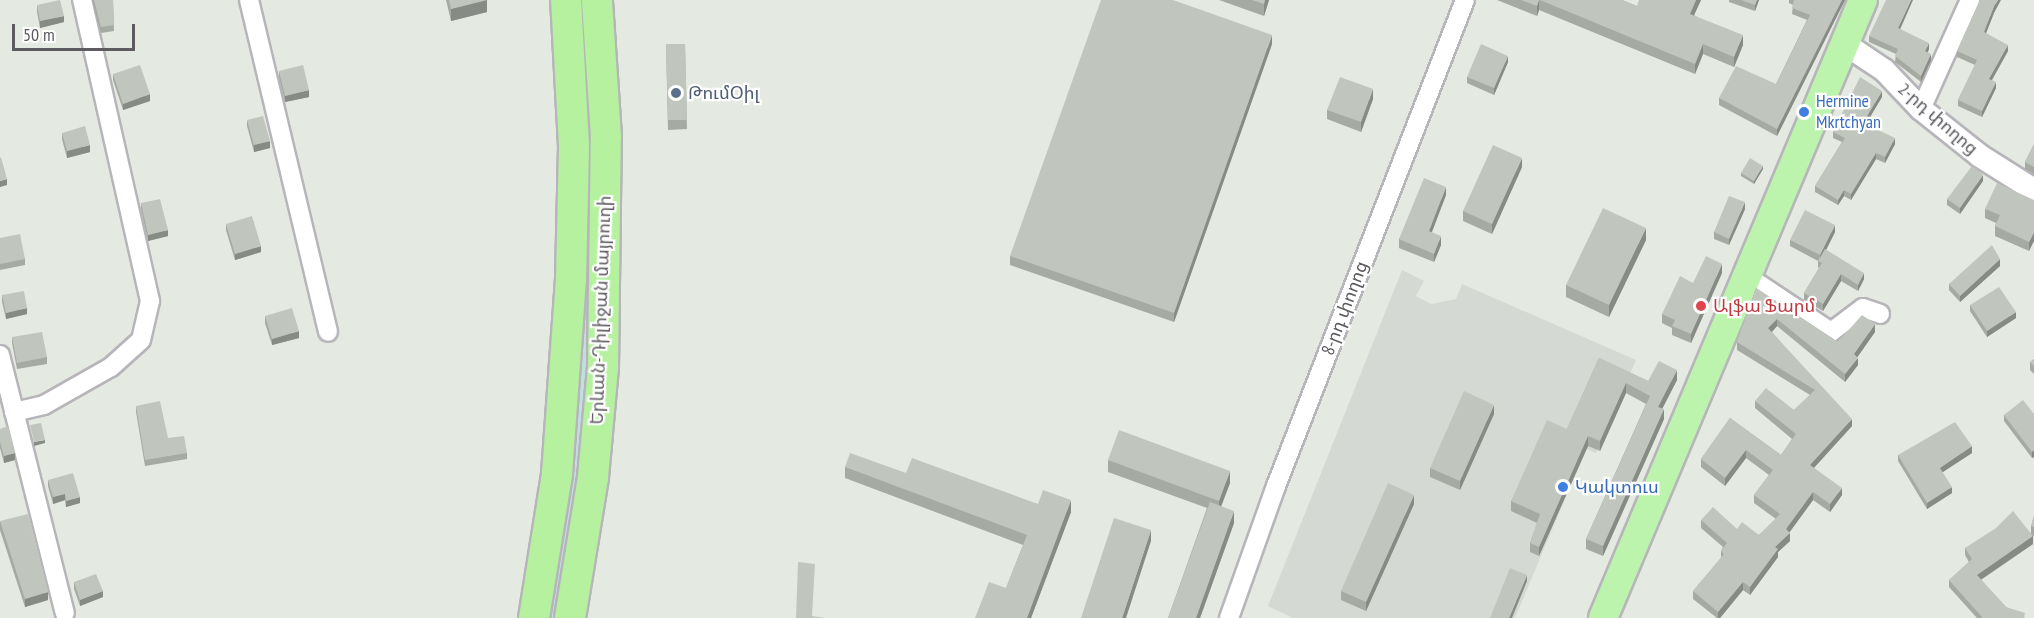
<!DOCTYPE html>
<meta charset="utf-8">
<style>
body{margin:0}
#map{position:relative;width:2034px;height:618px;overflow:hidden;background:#e4eae1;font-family:"PT Sans Narrow","Noto Sans Armenian",sans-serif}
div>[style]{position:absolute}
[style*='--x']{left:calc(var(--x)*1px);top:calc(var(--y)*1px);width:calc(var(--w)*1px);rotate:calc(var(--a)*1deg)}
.industrial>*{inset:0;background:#d5d9d3}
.green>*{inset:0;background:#c0dfde}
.roads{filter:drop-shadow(2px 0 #b7b4ba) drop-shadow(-2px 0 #b7b4ba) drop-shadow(0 2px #b7b4ba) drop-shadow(0 -2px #b7b4ba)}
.minor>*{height:18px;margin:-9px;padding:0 9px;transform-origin:9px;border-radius:9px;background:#fff}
.tertiary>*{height:22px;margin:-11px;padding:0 11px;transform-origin:11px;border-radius:11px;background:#fff}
.primary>*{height:28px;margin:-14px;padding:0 14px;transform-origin:14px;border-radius:14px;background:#bcf4ad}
.trunk>*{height:30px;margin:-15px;padding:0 15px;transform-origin:15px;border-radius:15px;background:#b6f1a0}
.wall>*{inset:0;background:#a5aaa3}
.shaded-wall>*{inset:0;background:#868b85}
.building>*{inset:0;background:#c0c6be}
.dots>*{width:16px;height:16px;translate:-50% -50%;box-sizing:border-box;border:3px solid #fff;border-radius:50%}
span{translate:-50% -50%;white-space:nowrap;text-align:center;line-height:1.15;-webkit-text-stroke:4.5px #fff;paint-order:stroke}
.service-label{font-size:18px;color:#4e5e75}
.left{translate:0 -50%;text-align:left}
.shop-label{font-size:18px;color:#366cbe}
.street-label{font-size:18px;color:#5d5a60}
.health-label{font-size:18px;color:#be3a42}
.scale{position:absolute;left:12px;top:24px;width:123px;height:27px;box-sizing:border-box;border:3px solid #5d5a60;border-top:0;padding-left:8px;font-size:18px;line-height:21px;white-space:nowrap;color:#5d5a60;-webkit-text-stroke:4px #fff;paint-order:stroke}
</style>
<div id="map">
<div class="industrial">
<div style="clip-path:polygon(1402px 270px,1424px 281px,1416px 296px,1431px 304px,1456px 299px,1462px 284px,1636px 360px,1596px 453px,1586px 449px,1515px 618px,1293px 618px,1268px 606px)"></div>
</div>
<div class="green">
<div style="clip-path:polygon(575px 0,588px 0,592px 50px,590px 358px,576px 508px,557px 618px,544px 618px)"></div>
</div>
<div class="roads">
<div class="minor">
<div style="--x:249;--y:0;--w:341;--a:76.6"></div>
<div style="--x:1921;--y:109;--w:120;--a:-65.8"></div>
<div style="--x:1747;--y:276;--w:101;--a:33.7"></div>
<div style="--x:1831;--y:332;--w:40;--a:-37"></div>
<div style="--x:1863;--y:308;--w:18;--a:19"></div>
<div style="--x:0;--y:355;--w:266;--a:75.9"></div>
<div style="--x:14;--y:412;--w:31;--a:-13"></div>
<div style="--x:44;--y:405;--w:77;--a:-29.6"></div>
<div style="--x:111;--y:367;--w:40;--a:-42"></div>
<div style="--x:141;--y:340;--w:40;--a:-77"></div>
<div style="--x:150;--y:301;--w:309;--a:-102.7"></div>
<div style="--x:1229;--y:618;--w:140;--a:-70.4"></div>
<div style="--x:1276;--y:486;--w:521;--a:-68.75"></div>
</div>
<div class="tertiary">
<div style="--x:1845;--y:44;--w:47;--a:33.7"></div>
<div style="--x:1884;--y:70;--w:54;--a:46.5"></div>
<div style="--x:1921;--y:109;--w:75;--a:38.5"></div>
<div style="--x:1980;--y:156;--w:64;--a:32.2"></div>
</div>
<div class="primary">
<div style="--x:1603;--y:618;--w:670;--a:-67.18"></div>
</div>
<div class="trunk">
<div style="--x:534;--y:618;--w:146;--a:-80.9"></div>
<div style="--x:557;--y:474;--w:196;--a:-85.9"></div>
<div style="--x:571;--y:279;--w:133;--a:-88.7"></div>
<div style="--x:574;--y:146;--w:146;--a:-93.1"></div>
<div style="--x:570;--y:618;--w:143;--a:-80.7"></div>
<div style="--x:593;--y:477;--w:110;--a:-84.8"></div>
<div style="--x:603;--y:367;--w:230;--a:-89.3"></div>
<div style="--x:606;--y:137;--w:137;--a:-93.8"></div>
</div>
</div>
<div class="wall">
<div style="clip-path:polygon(92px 0,113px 0,114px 31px,101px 33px)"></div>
<div style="clip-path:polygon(446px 0,487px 0,487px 12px,451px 21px)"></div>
<div style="clip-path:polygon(1219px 0,1269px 0,1264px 16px)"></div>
<div style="clip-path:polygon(1497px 0,1622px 0,1637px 6px,1701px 0,1694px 15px,1743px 45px,1734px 67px,1703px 54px,1695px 74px,1539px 10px,1537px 16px)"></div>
<div style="clip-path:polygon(1729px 0,1759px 0,1755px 11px,1729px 2px)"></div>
<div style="clip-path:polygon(1789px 0,1845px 0,1777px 136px,1719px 105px,1719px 98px,1776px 84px,1807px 20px,1792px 14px,1793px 5px,1789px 3px)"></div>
<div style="clip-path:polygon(37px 5px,64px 22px,40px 28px,37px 12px)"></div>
<div style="clip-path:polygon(1994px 13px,1986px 33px,2008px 51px,1992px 80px,1996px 88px,1982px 117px,1958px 106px,1958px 100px,1975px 65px,1957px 57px,1957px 51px)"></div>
<div style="clip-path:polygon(1900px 29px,1929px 49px,1928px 52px,1931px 60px,1921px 82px,1895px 62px,1896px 54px,1869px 42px,1869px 36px)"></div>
<div style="clip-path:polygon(666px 44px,685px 44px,687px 129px,668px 130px)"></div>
<div style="clip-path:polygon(1272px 44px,1174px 322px,1010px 265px,1010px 256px)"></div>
<div style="clip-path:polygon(1508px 62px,1494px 95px,1467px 83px,1467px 77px)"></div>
<div style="clip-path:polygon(279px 71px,309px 97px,285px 102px,279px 77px)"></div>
<div style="clip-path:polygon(113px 74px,150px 101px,123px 110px,113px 80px)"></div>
<div style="clip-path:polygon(1882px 97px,1865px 124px,1895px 144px,1885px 163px,1876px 159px,1851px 200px,1844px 196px,1838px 205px,1815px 192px,1815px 186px,1842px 142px,1833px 138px,1833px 132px)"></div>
<div style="clip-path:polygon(1373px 99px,1361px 132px,1327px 119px,1327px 110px)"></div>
<div style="clip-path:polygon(247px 120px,270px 148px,254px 152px,247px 126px)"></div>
<div style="clip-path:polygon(62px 133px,90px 152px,67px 158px,62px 139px)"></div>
<div style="clip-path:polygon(2034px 144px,2034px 174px,2025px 169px,2025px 162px)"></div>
<div style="clip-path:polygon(1522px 167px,1492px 234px,1463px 221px,1463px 211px)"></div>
<div style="clip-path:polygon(1763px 169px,1754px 184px,1741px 176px,1741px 173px)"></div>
<div style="clip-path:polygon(1983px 181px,1960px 214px,1947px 205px,1947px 199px)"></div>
<div style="clip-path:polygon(1446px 195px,1431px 232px,1441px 245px,1434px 262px,1399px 248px,1399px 239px)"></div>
<div style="clip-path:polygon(2034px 200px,2029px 251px,1995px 236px,1995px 226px,1996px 223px,1985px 218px,1985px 209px)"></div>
<div style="clip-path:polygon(141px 203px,168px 236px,148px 241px,141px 209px)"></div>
<div style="clip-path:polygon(1745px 209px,1729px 245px,1714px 239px,1714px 232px)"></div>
<div style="clip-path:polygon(226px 224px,261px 252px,235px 260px,226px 230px)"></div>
<div style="clip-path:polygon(1835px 232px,1826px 250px,1864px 279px,1858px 291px,1841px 281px,1823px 311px,1804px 300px,1804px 293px,1819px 268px,1818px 267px,1818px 261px,1790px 246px,1790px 240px)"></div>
<div style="clip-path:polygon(0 238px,25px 259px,25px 265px,0 270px)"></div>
<div style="clip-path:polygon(1646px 240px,1609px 317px,1566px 297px,1566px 285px)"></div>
<div style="clip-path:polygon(2000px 266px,1960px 302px,1949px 290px,1949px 284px)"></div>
<div style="clip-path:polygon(1722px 273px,1691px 343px,1672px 335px,1672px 328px,1662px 323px,1662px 314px)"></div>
<div style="clip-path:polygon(1756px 288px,1838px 342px,1875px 332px,1857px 357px,1858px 365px,1845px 382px,1777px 326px,1772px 332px,1852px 426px,1814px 468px,1842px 495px,1830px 512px,1813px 500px,1789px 533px,1790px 541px,1778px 552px,1778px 557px,1750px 595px,1743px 590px,1720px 618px,1717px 618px,1693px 599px,1693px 591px,1721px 558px,1721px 551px,1723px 547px,1701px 528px,1701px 520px,1737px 529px,1759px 535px,1776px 519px,1754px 503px,1754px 495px,1769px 475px,1746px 458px,1725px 486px,1701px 467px,1701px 459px,1730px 418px,1781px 455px,1792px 439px,1755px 408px,1755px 401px,1794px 410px,1810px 395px,1737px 350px,1737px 342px)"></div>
<div style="clip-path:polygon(2px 295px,27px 314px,6px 319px,2px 302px)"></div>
<div style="clip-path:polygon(1970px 305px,2016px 318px,1987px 337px,1970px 311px)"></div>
<div style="clip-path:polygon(265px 316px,299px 338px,272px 345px,265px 323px)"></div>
<div style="clip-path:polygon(12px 337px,47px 357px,47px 364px,17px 369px,12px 343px)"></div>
<div style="clip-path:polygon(1599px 358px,1648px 381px,1677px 380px,1662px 409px,1664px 419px,1603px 556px,1586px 549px,1586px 539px,1646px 404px,1626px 393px,1600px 451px,1588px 446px,1539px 556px,1530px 552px,1530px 543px,1537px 523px,1511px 511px,1511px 501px,1567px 429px)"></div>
<div style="clip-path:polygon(2034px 359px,2034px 374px,2030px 370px,2030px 362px)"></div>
<div style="clip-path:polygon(136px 406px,168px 438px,187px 453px,187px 459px,145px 466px,136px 412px)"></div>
<div style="clip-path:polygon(1494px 414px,1460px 490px,1430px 477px,1430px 468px)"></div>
<div style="clip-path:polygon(2034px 414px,2034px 457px,2032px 458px,2004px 421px,2004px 415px)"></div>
<div style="clip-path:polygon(0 429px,15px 460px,4px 463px,0 448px)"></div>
<div style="clip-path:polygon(1972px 453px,1942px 472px,1952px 493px,1927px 509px,1898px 461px,1898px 455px)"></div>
<div style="clip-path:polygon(1108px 460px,1230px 483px,1221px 506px,1234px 523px,1200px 618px,1168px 618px,1207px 508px,1108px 472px)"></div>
<div style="clip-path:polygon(845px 467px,906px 473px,1071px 512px,1031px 618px,975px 618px,1006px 588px,1023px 545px,845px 478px)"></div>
<div style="clip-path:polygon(48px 480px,80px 503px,66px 507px,65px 500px,53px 504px,48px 486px)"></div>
<div style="clip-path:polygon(1414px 504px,1366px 611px,1341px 600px,1341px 591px)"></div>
<div style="clip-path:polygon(2034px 516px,2034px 537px,2033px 536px,2033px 544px,1981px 580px,2006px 607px,2025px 618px,1977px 618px,1949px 587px,1949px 580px,1969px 562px,1965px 555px,1965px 548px,2031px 534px,2031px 526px)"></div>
<div style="clip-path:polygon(0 521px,48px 600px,25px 607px,0 530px)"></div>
<div style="clip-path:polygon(74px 582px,103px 597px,80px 606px,74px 589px)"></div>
</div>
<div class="shaded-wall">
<div style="clip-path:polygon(487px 0,487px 12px,451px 21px,451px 9px)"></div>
<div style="clip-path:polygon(1265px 0,1269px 0,1264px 16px,1264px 4px)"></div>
<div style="clip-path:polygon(1539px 0,1539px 10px,1537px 16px,1537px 6px)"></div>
<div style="clip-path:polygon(1696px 0,1701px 0,1690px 24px,1690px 14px)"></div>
<div style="clip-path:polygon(1757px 0,1759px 0,1755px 11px,1755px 5px)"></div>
<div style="clip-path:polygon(1842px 0,1845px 0,1777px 136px,1777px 129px)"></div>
<div style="clip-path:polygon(1911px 0,1913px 0,1898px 34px,1898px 28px)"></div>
<div style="clip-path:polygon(1998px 0,2001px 0,1994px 13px,1984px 38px,1984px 32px,1994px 6px)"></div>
<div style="clip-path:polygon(64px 16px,64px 22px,40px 28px,40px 21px)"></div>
<div style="clip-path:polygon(1272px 35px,1272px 44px,1174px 322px,1174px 313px)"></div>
<div style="clip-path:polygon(1743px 35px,1743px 45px,1734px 67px,1734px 57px)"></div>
<div style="clip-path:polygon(1929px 43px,1929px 49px,1925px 57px,1925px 51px)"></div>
<div style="clip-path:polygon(1703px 44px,1703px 54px,1695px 74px,1695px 64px)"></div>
<div style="clip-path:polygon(2008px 45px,2008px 51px,1989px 85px,1989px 79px)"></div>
<div style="clip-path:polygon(1931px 54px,1931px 60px,1921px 82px,1921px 76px)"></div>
<div style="clip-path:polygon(1508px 56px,1508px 62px,1494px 95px,1494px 88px)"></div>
<div style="clip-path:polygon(1996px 82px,1996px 88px,1982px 117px,1982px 111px)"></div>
<div style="clip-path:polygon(1373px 89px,1373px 99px,1361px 132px,1361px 122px)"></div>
<div style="clip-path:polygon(309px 90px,309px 97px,285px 102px,285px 96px)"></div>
<div style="clip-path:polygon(1882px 91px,1882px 97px,1863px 129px,1863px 123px)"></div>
<div style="clip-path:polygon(150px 94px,150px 101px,123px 110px,123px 104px)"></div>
<div style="clip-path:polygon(1895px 138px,1895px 144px,1885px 163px,1885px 157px)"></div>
<div style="clip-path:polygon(270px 141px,270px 148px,254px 152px,254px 145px)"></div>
<div style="clip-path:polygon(90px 145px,90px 152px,67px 158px,67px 151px)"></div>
<div style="clip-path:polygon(1876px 153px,1876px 159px,1851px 200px,1851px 194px)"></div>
<div style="clip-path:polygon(1522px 158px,1522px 167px,1492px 234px,1492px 224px)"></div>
<div style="clip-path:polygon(1763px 166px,1763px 169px,1754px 184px,1754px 181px)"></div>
<div style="clip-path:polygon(1983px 175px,1983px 181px,1960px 214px,1960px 208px)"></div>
<div style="clip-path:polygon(7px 179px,7px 185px,0 187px,0 181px)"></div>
<div style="clip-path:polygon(1446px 187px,1446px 195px,1429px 240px,1429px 231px)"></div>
<div style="clip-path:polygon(1844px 190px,1844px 196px,1838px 205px,1838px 200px)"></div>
<div style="clip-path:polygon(1745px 202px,1745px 209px,1729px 245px,1729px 239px)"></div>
<div style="clip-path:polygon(1835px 225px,1835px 232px,1820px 262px,1820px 255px)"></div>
<div style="clip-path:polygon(1646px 228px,1646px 240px,1609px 317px,1609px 305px)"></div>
<div style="clip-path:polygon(168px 230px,168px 236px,148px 241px,148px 235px)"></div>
<div style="clip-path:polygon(2034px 232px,2034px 241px,2029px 251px,2029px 242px)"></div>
<div style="clip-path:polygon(1441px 236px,1441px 245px,1434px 262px,1434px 254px)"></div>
<div style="clip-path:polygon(261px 246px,261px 252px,235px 260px,235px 254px)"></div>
<div style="clip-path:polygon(2000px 259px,2000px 266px,1960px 302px,1960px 296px)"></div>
<div style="clip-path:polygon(1722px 264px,1722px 273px,1691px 343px,1691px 334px)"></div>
<div style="clip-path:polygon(1864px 273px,1864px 279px,1858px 291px,1858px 285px)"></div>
<div style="clip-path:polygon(1841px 274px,1841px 281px,1823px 311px,1823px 304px)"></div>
<div style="clip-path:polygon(27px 308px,27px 314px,6px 319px,6px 313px)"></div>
<div style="clip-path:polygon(2016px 312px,2016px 318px,1987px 337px,1987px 331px)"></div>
<div style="clip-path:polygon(1777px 319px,1777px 326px,1768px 336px,1768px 328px)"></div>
<div style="clip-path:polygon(1875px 324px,1875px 332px,1854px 362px,1854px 354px)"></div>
<div style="clip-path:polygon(299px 331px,299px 338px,272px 345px,272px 339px)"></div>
<div style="clip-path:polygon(1858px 358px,1858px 365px,1845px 382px,1845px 374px)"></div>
<div style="clip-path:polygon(1677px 370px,1677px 380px,1658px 417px,1658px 407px)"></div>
<div style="clip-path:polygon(1626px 383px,1626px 393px,1600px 451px,1600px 441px)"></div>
<div style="clip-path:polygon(1494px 405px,1494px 414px,1460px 490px,1460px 481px)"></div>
<div style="clip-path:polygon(1664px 409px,1664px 419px,1603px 556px,1603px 546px)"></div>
<div style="clip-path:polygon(1852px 419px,1852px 426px,1810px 472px,1810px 465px)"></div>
<div style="clip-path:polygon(1588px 436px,1588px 446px,1539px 556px,1539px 547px)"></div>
<div style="clip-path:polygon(45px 440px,45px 443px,34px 446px,34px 442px)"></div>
<div style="clip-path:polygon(1972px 446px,1972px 453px,1940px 474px,1940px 468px)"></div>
<div style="clip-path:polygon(1746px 450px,1746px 458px,1725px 486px,1725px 478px)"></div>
<div style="clip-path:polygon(2034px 450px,2034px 457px,2032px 458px,2032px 452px)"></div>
<div style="clip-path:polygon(15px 453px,15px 460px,4px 463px,4px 456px)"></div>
<div style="clip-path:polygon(1230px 471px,1230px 483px,1219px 512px,1219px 501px)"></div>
<div style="clip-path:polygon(1952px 487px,1952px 493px,1927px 509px,1927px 503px)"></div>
<div style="clip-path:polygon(1842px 488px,1842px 495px,1830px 512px,1830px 504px)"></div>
<div style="clip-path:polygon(1813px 492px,1813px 500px,1786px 537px,1786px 529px)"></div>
<div style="clip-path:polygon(65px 494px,65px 500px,53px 504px,53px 497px)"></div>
<div style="clip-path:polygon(1414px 495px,1414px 504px,1366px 611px,1366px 602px)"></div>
<div style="clip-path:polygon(80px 497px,80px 503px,66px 507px,66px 501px)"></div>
<div style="clip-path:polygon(1071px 500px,1071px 512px,1031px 618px,1027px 618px)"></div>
<div style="clip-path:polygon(1234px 511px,1234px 523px,1200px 618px,1196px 618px)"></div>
<div style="clip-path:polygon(1151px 530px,1151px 541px,1126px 618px,1122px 618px)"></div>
<div style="clip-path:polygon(1790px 533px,1790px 541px,1778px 552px,1778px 557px,1750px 595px,1750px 587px,1775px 547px)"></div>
<div style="clip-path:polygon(2033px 536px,2033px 544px,1977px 582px,1977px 575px)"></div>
<div style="clip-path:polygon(1527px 575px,1527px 581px,1512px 618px,1509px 618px)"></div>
<div style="clip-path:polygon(1743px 582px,1743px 590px,1720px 618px,1718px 618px,1718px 612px)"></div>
<div style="clip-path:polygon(103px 591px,103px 597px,80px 606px,80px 600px)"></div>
<div style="clip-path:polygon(48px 592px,48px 600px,25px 607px,25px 599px)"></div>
</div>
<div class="building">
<div style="clip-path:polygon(60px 0,64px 16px,40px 21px,37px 5px)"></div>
<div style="clip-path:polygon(94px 0,113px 0,114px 25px,101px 27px)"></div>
<div style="clip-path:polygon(449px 0,487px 0,451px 9px)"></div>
<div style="clip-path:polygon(1101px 0,1173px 0,1272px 35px,1174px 313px,1010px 256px)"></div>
<div style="clip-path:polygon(1252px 0,1265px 0,1264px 4px)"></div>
<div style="clip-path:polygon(1521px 0,1539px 0,1537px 6px)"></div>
<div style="clip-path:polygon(1540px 0,1622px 0,1637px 6px,1639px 0,1696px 0,1690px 14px,1743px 35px,1734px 57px,1703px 44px,1695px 64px)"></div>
<div style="clip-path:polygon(1741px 0,1757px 0,1755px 5px)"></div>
<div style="clip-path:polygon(1794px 0,1842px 0,1777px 129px,1719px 98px,1736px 66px,1776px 84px,1810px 15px,1792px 8px)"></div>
<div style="clip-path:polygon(1886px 0,1911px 0,1898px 28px,1929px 43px,1925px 51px,1931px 54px,1921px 76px,1895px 56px,1898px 49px,1869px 36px)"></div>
<div style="clip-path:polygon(1980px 0,1998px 0,1994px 6px,1984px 32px,2008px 45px,1989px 79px,1996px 82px,1982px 111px,1958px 100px,1977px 60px,1957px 51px)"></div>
<div style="clip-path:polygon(666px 44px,685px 44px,687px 120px,668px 120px)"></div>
<div style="clip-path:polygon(1481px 44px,1508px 56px,1494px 88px,1467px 77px)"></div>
<div style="clip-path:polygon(140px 65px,150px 94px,123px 104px,113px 74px)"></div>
<div style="clip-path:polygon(303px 65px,309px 90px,285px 96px,279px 71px)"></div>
<div style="clip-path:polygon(1340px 77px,1373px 89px,1361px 122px,1327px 110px)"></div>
<div style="clip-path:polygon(1860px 77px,1882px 91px,1863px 123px,1895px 138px,1885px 157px,1876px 153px,1851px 194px,1844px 190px,1838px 200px,1815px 186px,1845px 138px,1833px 132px)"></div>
<div style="clip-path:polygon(263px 116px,270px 141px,254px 145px,247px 120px)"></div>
<div style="clip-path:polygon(85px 126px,90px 145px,67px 151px,62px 133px)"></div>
<div style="clip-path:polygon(2034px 144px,2034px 167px,2025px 162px)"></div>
<div style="clip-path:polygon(1493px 145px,1522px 158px,1492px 224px,1463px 211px)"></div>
<div style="clip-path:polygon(1px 157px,7px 179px,0 181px,0 158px)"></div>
<div style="clip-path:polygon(1750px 158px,1763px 166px,1754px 181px,1741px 173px)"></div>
<div style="clip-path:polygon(1972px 166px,1983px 175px,1960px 208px,1947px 199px)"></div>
<div style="clip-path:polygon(1424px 178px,1446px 187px,1429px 231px,1441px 236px,1434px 254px,1399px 239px)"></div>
<div style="clip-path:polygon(1997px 183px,2034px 200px,2034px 232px,2029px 242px,1995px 226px,2000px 215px,1985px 209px)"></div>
<div style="clip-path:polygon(1729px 196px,1745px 202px,1729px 239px,1714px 232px)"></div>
<div style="clip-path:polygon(160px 199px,168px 230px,148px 235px,141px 203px)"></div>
<div style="clip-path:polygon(1603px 208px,1646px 228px,1609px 305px,1566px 285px)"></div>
<div style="clip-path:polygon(1805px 210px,1835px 225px,1820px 255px,1790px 240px)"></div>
<div style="clip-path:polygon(252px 216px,261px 246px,235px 254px,226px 224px)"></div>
<div style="clip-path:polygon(20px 234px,25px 259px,0 264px,0 238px)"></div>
<div style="clip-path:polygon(1992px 245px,2000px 259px,1960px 296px,1949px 284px)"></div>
<div style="clip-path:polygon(1825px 249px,1864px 273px,1858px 285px,1841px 274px,1823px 304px,1804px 293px,1822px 263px,1818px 261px)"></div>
<div style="clip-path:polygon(1706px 256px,1722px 264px,1691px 334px,1672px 326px,1675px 320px,1662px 314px,1680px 276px,1693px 283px)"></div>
<div style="clip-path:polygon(1999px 287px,2016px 312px,1987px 331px,1970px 305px)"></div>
<div style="clip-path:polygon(1756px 288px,1838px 342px,1862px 315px,1875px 324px,1854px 354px,1858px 358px,1845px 374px,1777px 319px,1768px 328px,1852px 419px,1810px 465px,1842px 488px,1830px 504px,1813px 492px,1786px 529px,1790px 533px,1775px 547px,1778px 549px,1750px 587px,1743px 582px,1718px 612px,1693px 591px,1724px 554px,1721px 551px,1727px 543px,1701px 520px,1713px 507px,1737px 529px,1742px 522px,1759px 535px,1780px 514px,1754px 495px,1773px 470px,1746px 450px,1725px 478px,1701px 459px,1730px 418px,1781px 455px,1796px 434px,1755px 401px,1766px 388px,1794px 410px,1815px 390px,1737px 342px)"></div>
<div style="clip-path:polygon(24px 291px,27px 308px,6px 313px,2px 295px)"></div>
<div style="clip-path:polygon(292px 308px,299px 331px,272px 339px,265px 316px)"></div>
<div style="clip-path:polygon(42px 332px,47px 357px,17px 363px,12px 337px)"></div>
<div style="clip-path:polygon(1599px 358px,1648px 381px,1659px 361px,1677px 370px,1658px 407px,1664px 409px,1603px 546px,1586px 539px,1650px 396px,1626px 383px,1600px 441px,1588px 436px,1539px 547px,1530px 543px,1540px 514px,1511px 501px,1547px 420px,1567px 429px)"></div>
<div style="clip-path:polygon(2034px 359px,2034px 366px,2030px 362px)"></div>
<div style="clip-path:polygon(1464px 391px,1494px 405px,1460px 481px,1430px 468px)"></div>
<div style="clip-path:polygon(2023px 400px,2034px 414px,2034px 450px,2032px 452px,2004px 415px)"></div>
<div style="clip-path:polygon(160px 401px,168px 438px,184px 436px,187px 453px,145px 460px,136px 406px)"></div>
<div style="clip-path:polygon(1955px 422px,1972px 446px,1940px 468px,1952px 487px,1927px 503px,1898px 455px)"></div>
<div style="clip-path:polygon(41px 423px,45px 440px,34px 442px,30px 425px)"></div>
<div style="clip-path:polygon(8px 426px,15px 453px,4px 456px,0 442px,0 429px)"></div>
<div style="clip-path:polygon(1119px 430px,1230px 471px,1219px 501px,1108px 460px)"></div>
<div style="clip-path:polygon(850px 453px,906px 473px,912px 458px,1038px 504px,1043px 490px,1071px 500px,1027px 618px,975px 618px,989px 582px,1006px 588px,1027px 535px,845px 467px)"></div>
<div style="clip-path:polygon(73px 473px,80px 497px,66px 501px,65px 494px,53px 497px,48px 480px)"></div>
<div style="clip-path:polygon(1388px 483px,1414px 495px,1366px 602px,1341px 591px)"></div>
<div style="clip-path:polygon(1210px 502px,1234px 511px,1196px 618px,1168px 618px)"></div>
<div style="clip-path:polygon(2013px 511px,2033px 536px,1977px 575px,2006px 607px,2025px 613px,2024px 618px,1981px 618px,1982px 617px,1949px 580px,1972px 559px,1965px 548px,1996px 528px)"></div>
<div style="clip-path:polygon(28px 514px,48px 592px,25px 599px,0 521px)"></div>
<div style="clip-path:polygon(2034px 516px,2034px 527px,2031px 526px)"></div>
<div style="clip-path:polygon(1114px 518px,1151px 530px,1122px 618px,1081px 618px)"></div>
<div style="clip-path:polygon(798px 562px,815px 564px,812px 616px,825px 618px,796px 618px)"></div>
<div style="clip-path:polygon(1510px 568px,1527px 575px,1509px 618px,1490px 618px)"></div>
<div style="clip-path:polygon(96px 574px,103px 591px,80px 600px,74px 582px)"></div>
</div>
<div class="dots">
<div style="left:676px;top:93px;background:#5c6f8a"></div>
<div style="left:1804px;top:112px;background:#3f7fe0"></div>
<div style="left:1701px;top:306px;background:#e0444e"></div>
<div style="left:1563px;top:487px;background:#3f7fe0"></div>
</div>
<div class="service-label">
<span class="left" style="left:688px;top:93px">ԹումՕիլ</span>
</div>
<div class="shop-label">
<span class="left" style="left:1816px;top:112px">Hermine<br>Mkrtchyan</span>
<span class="left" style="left:1575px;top:487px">Կակտուս</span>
</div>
<div class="street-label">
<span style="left:1938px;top:119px;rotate:41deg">2-րդ փողոց</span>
<span style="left:1345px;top:308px;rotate:-69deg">8-րդ փողոց</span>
<span style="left:601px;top:310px;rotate:-88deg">Երևան-Դիլիջան մայրուղի</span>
</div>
<div class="health-label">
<span class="left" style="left:1713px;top:306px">Ալֆա Ֆարմ</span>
</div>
<div class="scale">50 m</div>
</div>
